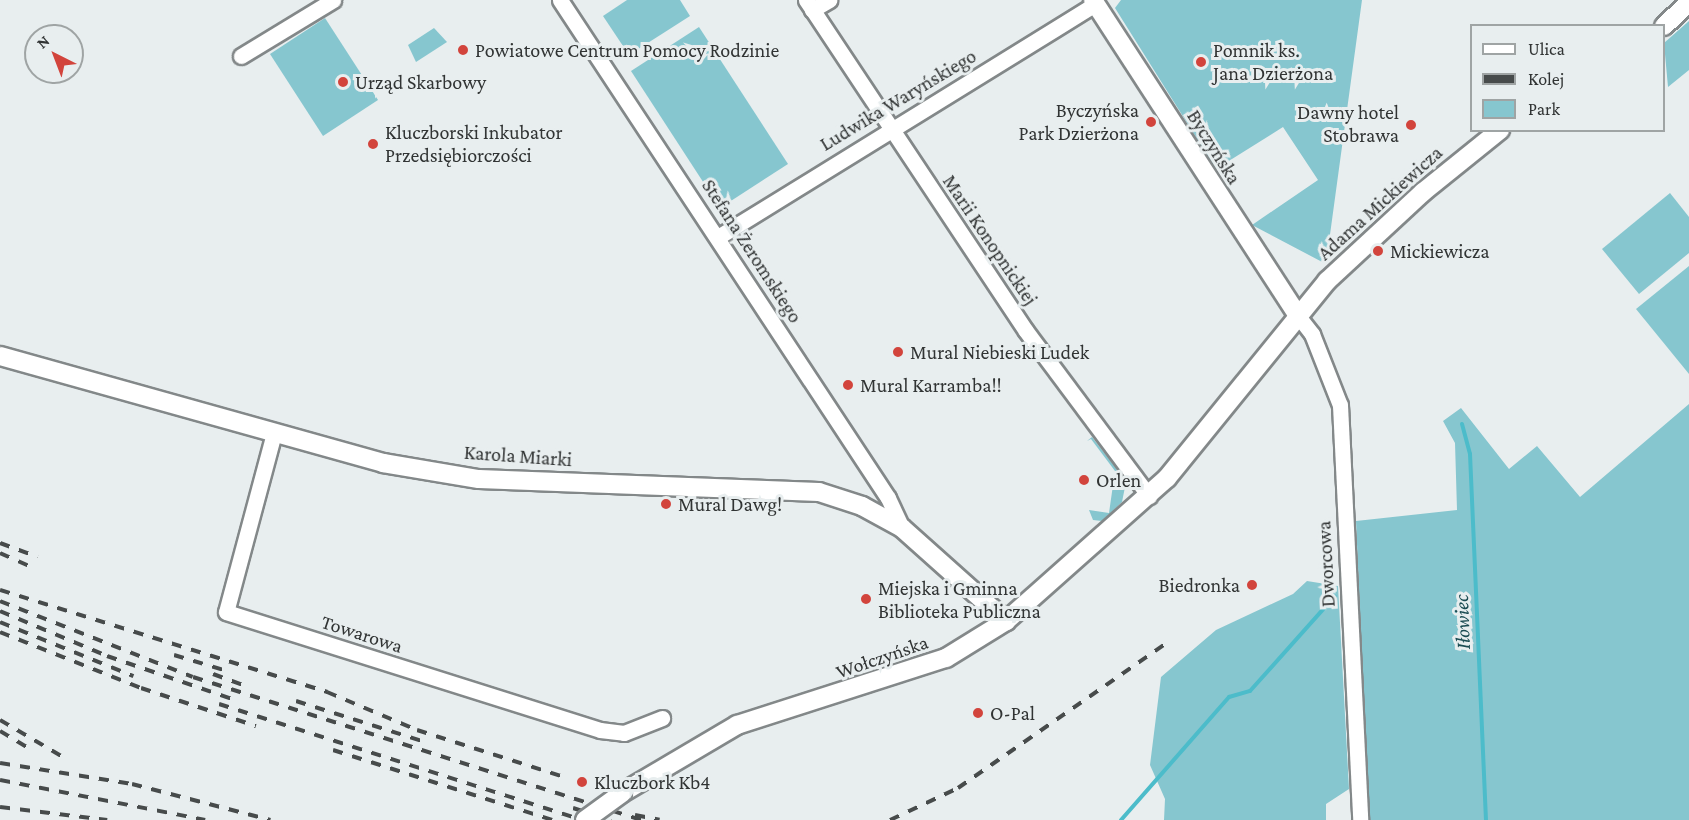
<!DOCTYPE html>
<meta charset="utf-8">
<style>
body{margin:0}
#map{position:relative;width:1689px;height:820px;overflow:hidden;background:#e8eeef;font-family:"Crimson Pro",serif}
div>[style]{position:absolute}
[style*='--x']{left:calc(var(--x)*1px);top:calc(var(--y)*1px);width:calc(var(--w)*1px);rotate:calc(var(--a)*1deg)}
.green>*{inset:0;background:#86c6cf}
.stream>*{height:4px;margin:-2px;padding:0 2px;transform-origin:2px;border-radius:2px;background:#4cbcca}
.roads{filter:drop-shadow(2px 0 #838889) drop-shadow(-2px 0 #838889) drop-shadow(0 2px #838889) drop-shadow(0 -2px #838889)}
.minor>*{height:15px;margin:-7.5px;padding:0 7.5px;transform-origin:7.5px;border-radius:7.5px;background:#fff}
.tertiary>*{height:18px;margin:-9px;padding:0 9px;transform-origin:9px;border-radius:9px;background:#fff}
.rail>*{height:4px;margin-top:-2px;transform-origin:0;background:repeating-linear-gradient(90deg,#474b4b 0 10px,transparent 0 20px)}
.bridges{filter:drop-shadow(2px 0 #838889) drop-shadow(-2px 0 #838889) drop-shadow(0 2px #838889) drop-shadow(0 -2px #838889)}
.tertiary-bridge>*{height:18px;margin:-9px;padding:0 9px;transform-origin:9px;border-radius:9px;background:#fff}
.dots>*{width:16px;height:16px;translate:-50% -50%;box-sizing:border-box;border:3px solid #e8eeef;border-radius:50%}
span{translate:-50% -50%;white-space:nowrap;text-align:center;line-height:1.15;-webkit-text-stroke:6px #e8eeef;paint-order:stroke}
.poi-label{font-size:20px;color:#313434}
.left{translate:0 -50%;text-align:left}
.right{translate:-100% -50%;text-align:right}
.street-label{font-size:20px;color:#313434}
.water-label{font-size:21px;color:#1a4b52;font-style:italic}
.legend{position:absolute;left:1470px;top:24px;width:195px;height:108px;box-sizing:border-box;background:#e8eeef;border:2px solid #9fa4a4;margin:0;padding:8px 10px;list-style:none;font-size:18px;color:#313434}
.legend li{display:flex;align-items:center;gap:12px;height:30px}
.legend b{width:30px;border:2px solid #9fa4a4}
.north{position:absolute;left:24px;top:24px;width:60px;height:60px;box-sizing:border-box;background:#e8eeef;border:2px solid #9fa4a4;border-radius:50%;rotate:318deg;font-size:16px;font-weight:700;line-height:24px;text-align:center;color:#313434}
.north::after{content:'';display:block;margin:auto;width:21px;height:27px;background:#d2443c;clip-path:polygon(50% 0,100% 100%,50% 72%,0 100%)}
</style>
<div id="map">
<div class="green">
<div style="clip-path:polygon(627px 0,680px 0,690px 16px,629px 55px,603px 16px)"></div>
<div style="clip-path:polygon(1121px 0,1362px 0,1326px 264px,1252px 225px,1318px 180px,1283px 127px,1216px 169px,1115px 8px)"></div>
<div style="clip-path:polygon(325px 18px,378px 100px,323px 136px,270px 54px)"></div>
<div style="clip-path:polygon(1689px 21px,1689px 70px,1668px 87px,1664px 43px)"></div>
<div style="clip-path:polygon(699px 27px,788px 164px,720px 208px,631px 71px)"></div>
<div style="clip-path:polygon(434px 28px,447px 42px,416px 62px,408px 45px)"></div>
<div style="clip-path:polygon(1670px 193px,1689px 217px,1689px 253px,1639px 294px,1602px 249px)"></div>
<div style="clip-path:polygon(1689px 266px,1689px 374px,1636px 309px)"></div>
<div style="clip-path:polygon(1689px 404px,1689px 820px,1369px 820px,1356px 521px,1457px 510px,1455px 443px,1443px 421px,1461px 408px,1509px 469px,1537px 446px,1580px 497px)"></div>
<div style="clip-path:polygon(1092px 437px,1116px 468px,1125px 487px,1122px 502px,1102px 521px,1093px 520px,1089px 510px,1109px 513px,1115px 471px,1091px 439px,1087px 441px)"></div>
<div style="clip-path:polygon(1307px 581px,1338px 586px,1349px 789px,1326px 804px,1326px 820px,1164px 820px,1165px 799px,1150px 765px,1161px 677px,1216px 630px,1293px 594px)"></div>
</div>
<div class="stream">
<div style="--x:1462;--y:424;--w:31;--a:75"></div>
<div style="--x:1470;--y:454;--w:366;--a:87.5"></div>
<div style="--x:1121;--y:820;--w:164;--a:-48.7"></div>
<div style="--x:1229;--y:697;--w:22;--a:-16"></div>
<div style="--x:1250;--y:691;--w:127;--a:-48.2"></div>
</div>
<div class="roads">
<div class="minor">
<div style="--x:560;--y:0;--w:596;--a:56.63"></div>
<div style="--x:888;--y:498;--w:33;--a:65"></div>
<div style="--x:806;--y:0;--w:397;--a:56.4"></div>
<div style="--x:1026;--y:331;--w:206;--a:53.3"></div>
<div style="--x:812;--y:10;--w:20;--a:-30"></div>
<div style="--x:241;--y:56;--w:108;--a:-31.3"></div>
<div style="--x:718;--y:237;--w:443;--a:-31.7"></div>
<div style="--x:1298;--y:316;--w:23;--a:52"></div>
<div style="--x:1312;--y:334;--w:76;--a:68.5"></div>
<div style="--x:1340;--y:405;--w:415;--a:87.2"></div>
<div style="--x:274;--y:433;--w:185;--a:105"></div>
<div style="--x:226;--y:612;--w:392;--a:17.5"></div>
<div style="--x:600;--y:730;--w:24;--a:7"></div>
<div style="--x:624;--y:733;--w:41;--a:-21.5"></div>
</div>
<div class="tertiary">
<div style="--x:1093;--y:0;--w:377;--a:57"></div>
<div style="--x:1664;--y:26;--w:34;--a:-43"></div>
<div style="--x:0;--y:356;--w:398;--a:15.6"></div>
<div style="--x:383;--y:463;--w:97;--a:9.5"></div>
<div style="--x:479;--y:479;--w:340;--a:2.2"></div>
<div style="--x:819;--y:492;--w:45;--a:18"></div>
<div style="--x:862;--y:506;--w:46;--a:28.8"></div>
<div style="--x:902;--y:528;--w:140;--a:41.8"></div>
<div style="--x:622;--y:793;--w:134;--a:-30.6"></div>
<div style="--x:737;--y:725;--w:219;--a:-17.8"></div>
<div style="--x:946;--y:658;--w:70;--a:-31.7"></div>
<div style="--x:1006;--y:621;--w:215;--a:-41.6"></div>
<div style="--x:1167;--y:478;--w:254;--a:-50.9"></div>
<div style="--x:1327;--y:281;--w:131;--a:-42.8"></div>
<div style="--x:1423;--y:192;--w:99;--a:-38.8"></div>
</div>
</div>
<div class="rail">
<div style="--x:0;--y:543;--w:40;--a:20.2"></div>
<div style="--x:0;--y:553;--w:35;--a:24"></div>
<div style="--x:0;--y:590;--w:343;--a:17.3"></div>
<div style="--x:327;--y:692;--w:98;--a:22.9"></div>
<div style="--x:417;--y:730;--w:154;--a:17.7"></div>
<div style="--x:0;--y:601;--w:207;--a:21.5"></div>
<div style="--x:193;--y:677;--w:471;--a:17.7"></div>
<div style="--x:0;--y:611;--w:116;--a:22.8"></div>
<div style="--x:107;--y:656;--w:135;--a:19"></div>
<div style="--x:0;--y:622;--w:144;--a:22.1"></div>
<div style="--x:0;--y:632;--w:152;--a:21.7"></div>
<div style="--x:141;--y:688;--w:121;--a:18.3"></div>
<div style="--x:174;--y:655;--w:55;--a:16.8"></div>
<div style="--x:213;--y:674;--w:33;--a:20"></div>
<div style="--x:296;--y:701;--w:135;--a:17.6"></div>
<div style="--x:219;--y:704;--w:381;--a:17.7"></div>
<div style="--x:0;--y:720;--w:73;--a:30.4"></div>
<div style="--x:0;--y:731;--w:35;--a:31"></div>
<div style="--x:333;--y:750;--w:230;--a:17.7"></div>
<div style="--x:0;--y:763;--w:134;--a:9"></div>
<div style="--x:132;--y:784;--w:143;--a:14.6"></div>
<div style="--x:0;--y:780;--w:209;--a:11"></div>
<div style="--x:0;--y:807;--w:108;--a:6.9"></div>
<div style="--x:573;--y:808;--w:40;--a:18"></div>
<div style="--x:635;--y:815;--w:25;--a:11"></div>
<div style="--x:890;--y:820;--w:75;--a:-25.2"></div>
<div style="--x:958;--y:788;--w:259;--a:-34.8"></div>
</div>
<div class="bridges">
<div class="tertiary-bridge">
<div style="--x:585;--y:820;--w:46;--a:-36.1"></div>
</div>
</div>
<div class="dots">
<div style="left:463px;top:50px;background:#d2443c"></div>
<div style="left:1201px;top:62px;background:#d2443c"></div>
<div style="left:343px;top:82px;background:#d2443c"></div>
<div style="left:1151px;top:122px;background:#d2443c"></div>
<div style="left:1411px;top:125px;background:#d2443c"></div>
<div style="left:373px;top:144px;background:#d2443c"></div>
<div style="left:1378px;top:251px;background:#d2443c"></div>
<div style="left:898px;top:352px;background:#d2443c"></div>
<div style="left:848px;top:385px;background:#d2443c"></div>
<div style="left:1084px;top:480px;background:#d2443c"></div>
<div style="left:666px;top:504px;background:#d2443c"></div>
<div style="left:1252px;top:585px;background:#d2443c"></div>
<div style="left:866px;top:599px;background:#d2443c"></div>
<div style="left:978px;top:713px;background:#d2443c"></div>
<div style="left:582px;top:782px;background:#d2443c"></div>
</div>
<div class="poi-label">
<span class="left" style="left:475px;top:50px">Powiatowe Centrum Pomocy Rodzinie</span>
<span class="left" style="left:1213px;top:62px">Pomnik ks.<br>Jana Dzierżona</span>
<span class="left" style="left:355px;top:82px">Urząd Skarbowy</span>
<span class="right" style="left:1139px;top:122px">Byczyńska<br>Park Dzierżona</span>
<span class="right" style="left:1399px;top:124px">Dawny hotel<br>Stobrawa</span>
<span class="left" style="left:385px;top:144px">Kluczborski Inkubator<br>Przedsiębiorczości</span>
<span class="left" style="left:1390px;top:251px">Mickiewicza</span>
<span class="left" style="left:910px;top:352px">Mural Niebieski Ludek</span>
<span class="left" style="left:860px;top:385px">Mural Karramba!!</span>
<span class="left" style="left:1096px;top:480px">Orlen</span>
<span class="left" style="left:678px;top:504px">Mural Dawg!</span>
<span class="right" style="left:1240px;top:585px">Biedronka</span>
<span class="left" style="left:878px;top:600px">Miejska i Gminna<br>Biblioteka Publiczna</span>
<span class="left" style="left:990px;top:713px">O-Pal</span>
<span class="left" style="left:594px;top:782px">Kluczbork Kb4</span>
</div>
<div class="street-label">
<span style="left:898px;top:100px;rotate:-31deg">Ludwika Waryńskiego</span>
<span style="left:1214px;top:147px;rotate:58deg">Byczyńska</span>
<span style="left:1380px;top:203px;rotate:-42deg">Adama Mickiewicza</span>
<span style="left:990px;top:240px;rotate:56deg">Marii Konopnickiej</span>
<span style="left:752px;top:251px;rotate:57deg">Stefana Żeromskiego</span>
<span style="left:518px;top:456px;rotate:4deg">Karola Miarki</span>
<span style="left:1326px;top:564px;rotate:-93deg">Dworcowa</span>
<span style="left:362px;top:634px;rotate:18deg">Towarowa</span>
<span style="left:882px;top:657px;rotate:-19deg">Wołczyńska</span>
</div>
<div class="water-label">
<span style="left:1462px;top:622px;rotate:-92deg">Iłowiec</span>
</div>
<ul class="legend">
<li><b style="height:8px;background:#fff"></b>Ulica</li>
<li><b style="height:8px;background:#474b4b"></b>Kolej</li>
<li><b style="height:16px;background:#86c6cf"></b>Park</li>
</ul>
<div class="north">N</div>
</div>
